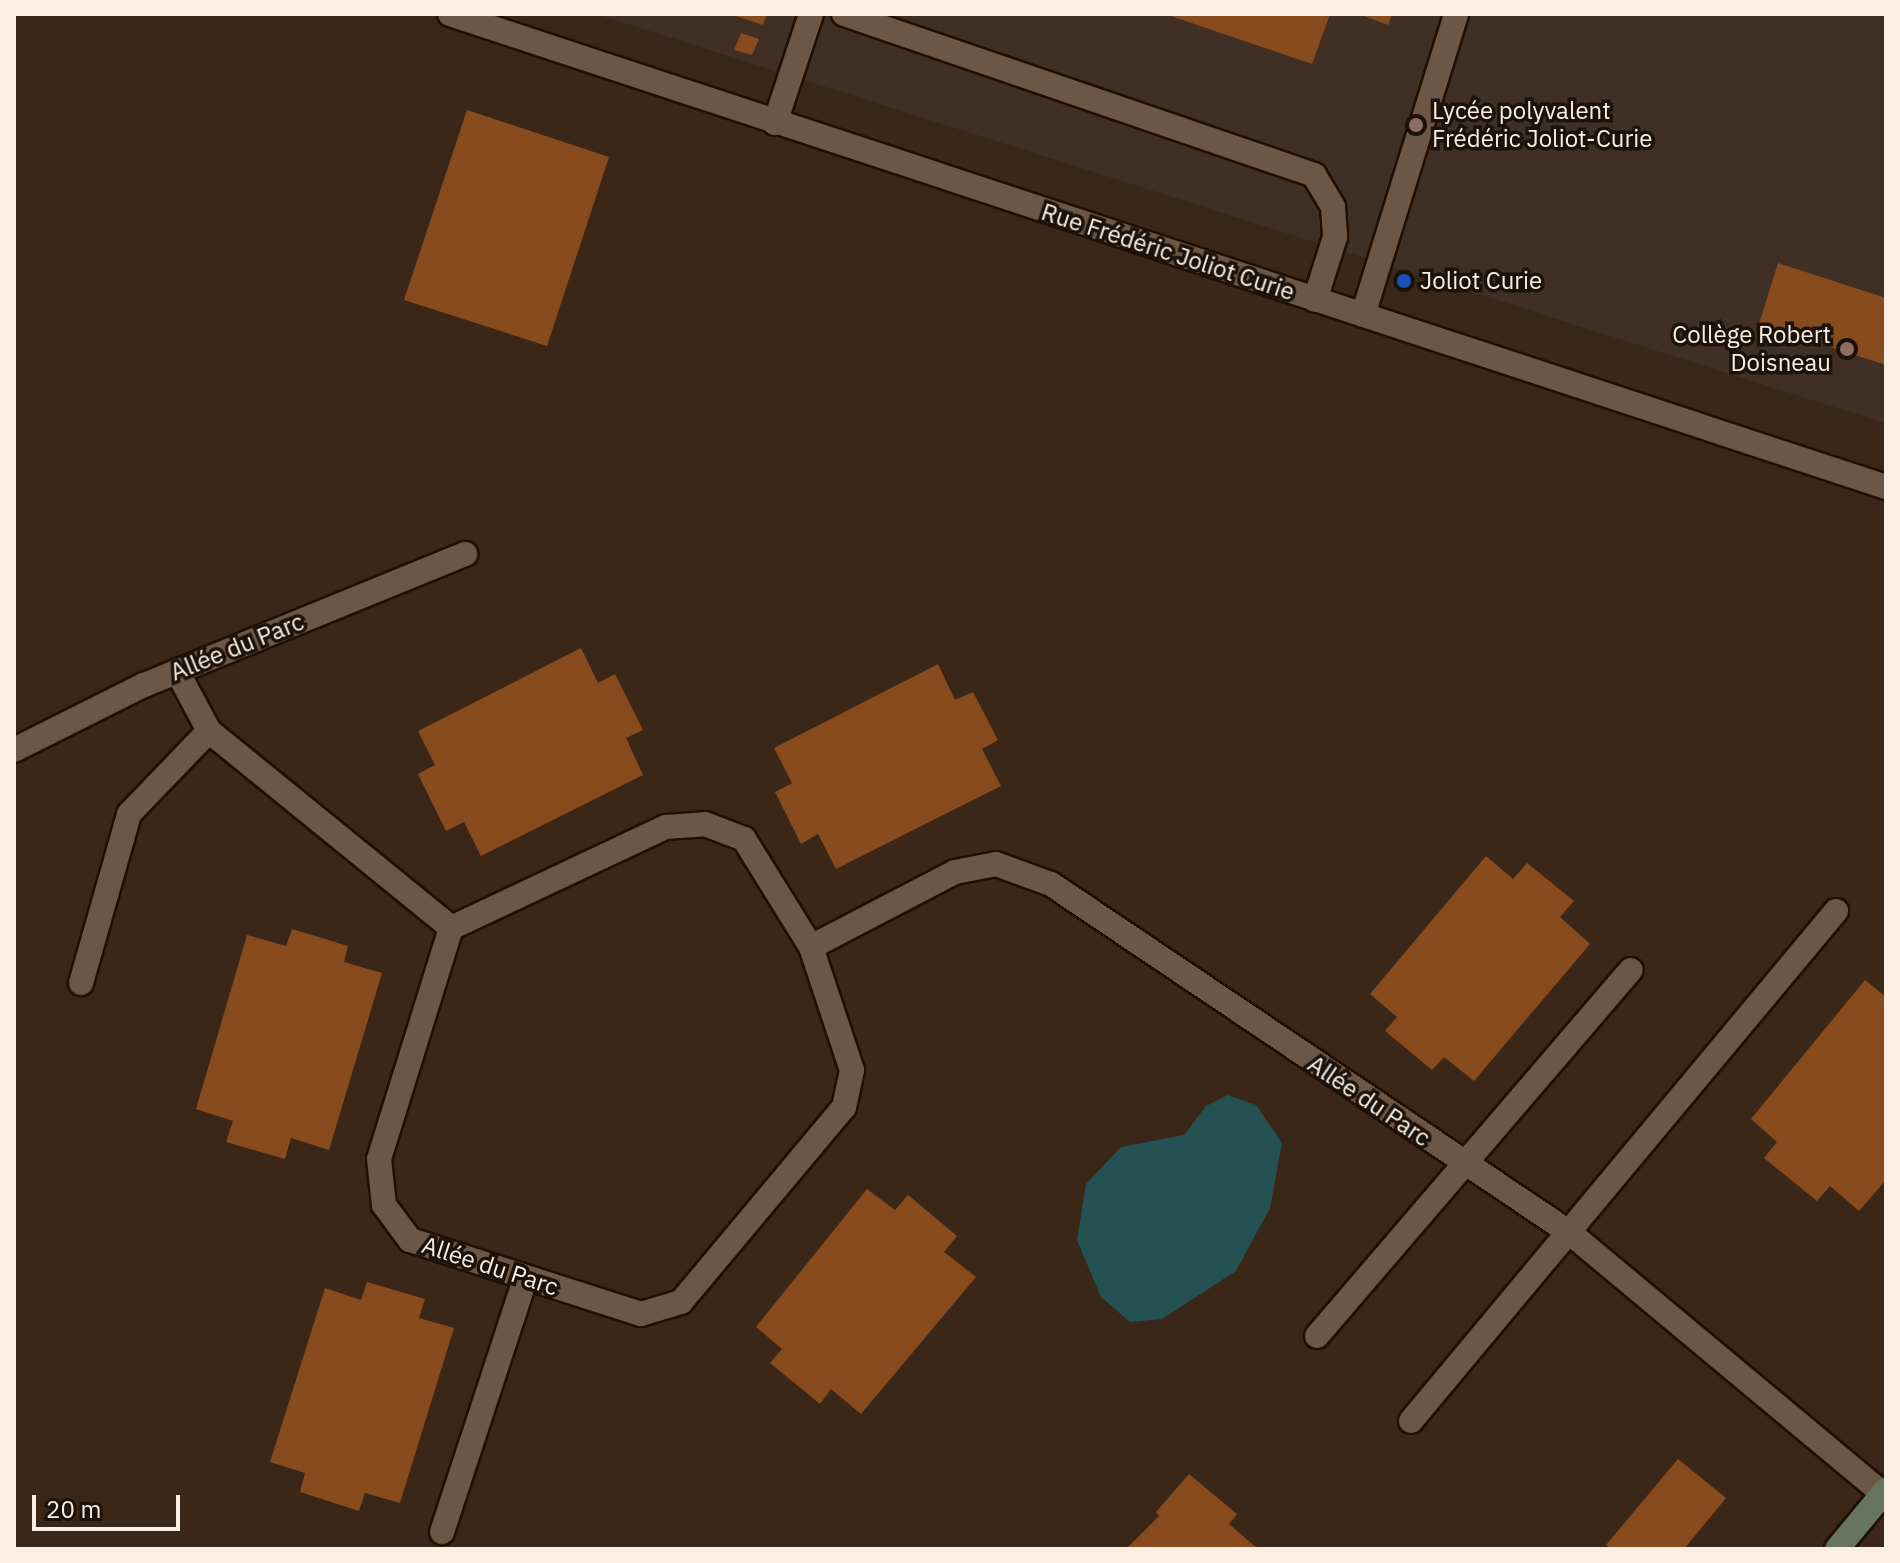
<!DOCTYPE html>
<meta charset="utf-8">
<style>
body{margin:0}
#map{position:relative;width:1900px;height:1563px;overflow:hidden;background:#3a2717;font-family:"IBM Plex Sans",sans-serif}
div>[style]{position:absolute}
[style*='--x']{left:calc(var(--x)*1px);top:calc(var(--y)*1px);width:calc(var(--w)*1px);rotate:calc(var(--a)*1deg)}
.education>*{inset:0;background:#3f2f24}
.water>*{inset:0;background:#245253}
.building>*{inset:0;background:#884b1e}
.roads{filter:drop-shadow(2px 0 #200f02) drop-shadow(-2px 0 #200f02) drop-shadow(0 2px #200f02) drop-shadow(0 -2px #200f02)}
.lane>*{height:24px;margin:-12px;padding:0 12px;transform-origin:12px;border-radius:12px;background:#6c5645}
.street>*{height:24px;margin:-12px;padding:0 12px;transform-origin:12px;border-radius:12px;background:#6c5645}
.secondary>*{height:24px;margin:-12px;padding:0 12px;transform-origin:12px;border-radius:12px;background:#667462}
.dots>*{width:22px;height:22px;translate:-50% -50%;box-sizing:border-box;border:4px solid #1b120b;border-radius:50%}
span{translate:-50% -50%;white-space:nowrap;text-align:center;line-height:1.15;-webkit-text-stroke:7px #1b120b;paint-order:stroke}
.poi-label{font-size:24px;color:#fbeee3}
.left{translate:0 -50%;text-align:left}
.right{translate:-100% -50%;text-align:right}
.street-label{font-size:24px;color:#fbeee3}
.frame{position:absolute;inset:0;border:16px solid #fbeee3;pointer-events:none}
.scale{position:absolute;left:32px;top:1495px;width:148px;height:36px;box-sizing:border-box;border:4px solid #fbeee3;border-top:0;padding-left:10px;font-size:24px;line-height:28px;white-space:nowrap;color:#fbeee3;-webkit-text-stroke:6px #1b120b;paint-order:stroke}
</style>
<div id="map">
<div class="education">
<div style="clip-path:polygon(596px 14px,1886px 14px,1886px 424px,1859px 415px)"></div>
</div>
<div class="water">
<div style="clip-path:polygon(1228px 1095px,1256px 1105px,1282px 1143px,1270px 1208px,1236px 1271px,1162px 1319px,1130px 1322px,1101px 1297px,1077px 1240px,1086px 1184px,1121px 1147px,1184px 1135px,1206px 1106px)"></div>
</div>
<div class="building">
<div style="clip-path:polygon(730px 14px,767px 14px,763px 25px)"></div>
<div style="clip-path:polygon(1165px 14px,1330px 14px,1312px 64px)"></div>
<div style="clip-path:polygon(1359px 14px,1392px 14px,1388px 25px)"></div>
<div style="clip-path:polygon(741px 33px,759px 39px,752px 55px,734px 50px)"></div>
<div style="clip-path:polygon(467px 110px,609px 157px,547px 346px,404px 300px)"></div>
<div style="clip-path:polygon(1778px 263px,1886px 298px,1886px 365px,1759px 324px)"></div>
<div style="clip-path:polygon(581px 648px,598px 683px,615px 674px,643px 730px,626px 738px,643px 775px,481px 856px,464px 822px,446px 831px,418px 774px,435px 765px,418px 731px)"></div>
<div style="clip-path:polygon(938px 664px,955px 700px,973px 692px,998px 740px,982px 749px,1001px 786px,836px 869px,818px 834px,801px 844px,775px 792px,792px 783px,774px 748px)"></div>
<div style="clip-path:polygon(1486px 856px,1513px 879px,1527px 863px,1574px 901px,1560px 917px,1590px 944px,1474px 1081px,1444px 1057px,1432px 1070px,1385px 1031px,1397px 1017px,1370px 994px)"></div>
<div style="clip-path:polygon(292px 929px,348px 946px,344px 962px,382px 973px,329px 1150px,291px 1138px,285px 1159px,226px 1142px,233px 1121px,196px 1109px,247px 935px,286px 946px)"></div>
<div style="clip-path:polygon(1865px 980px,1886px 997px,1886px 1180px,1859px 1211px,1830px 1186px,1817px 1201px,1764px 1158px,1777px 1142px,1751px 1119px)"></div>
<div style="clip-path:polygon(867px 1189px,895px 1210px,908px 1195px,957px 1236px,944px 1252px,976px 1277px,861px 1414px,831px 1389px,820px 1404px,770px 1363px,782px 1349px,756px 1327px)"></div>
<div style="clip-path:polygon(367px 1282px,425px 1299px,419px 1318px,454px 1328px,400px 1503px,365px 1493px,359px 1511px,300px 1492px,305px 1473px,270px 1462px,325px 1288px,361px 1300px)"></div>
<div style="clip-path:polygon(1678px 1459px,1726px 1498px,1684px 1549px,1611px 1549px,1606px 1545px)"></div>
<div style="clip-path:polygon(1189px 1474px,1237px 1514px,1229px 1524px,1258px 1549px,1126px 1549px,1159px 1516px,1156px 1512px)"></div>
</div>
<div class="roads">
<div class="lane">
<div style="--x:844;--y:14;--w:497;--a:18.9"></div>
<div style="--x:1314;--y:175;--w:37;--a:59"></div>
<div style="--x:1333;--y:207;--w:30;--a:86"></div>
<div style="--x:1335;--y:237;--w:66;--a:107.6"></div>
<div style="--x:775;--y:123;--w:115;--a:-71.7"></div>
<div style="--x:1363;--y:315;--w:315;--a:-72.8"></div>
<div style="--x:177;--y:671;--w:68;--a:61.9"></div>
<div style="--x:209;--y:731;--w:312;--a:39.1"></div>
<div style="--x:705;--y:824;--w:42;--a:21"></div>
<div style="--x:744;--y:839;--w:127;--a:58.2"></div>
<div style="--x:811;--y:947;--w:130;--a:71.6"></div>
<div style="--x:852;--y:1070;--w:38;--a:102"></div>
<div style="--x:844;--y:1107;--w:254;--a:129.9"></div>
<div style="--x:681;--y:1302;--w:42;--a:163.3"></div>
<div style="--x:641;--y:1314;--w:243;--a:-162.2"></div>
<div style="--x:410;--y:1240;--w:44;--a:-126.6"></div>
<div style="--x:384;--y:1205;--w:46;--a:-96.2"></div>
<div style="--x:379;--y:1159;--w:242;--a:-72.7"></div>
<div style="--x:451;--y:928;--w:238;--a:-25.2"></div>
<div style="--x:666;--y:827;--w:39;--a:-4"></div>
<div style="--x:811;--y:947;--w:162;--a:-27.5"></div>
<div style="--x:955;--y:872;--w:42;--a:-11"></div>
<div style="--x:996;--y:864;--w:59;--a:20"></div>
<div style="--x:1051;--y:884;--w:625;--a:33.92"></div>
<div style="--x:1570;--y:1233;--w:408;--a:39.8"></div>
<div style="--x:81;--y:983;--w:176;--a:-74.1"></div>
<div style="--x:129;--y:814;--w:115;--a:-46.1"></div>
<div style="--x:1317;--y:1336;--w:482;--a:-49.4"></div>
<div style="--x:1411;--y:1421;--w:664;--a:-50.19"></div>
<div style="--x:442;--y:1532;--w:268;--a:-71.8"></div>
</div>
<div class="street">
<div style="--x:450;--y:14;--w:1512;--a:18.23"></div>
<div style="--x:14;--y:750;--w:145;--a:-26.6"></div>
<div style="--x:144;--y:685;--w:347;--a:-22.2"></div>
</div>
<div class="secondary">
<div style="--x:1837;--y:1549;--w:77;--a:-50.3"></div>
</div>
</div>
<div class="dots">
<div style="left:1416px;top:125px;background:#8d6e63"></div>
<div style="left:1404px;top:281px;background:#1a4fb4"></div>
<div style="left:1847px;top:349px;background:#8d6e63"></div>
</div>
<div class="poi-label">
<span class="left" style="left:1432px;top:125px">Lycée polyvalent<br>Frédéric Joliot-Curie</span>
<span class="left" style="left:1420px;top:281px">Joliot Curie</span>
<span class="right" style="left:1831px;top:349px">Collège Robert<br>Doisneau</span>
</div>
<div class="street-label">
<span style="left:1168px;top:252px;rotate:18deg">Rue Frédéric Joliot Curie</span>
<span style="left:237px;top:647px;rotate:-22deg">Allée du Parc</span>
<span style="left:1369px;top:1101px;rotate:34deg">Allée du Parc</span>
<span style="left:490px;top:1266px;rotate:18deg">Allée du Parc</span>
</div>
<div class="frame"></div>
<div class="scale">20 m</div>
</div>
